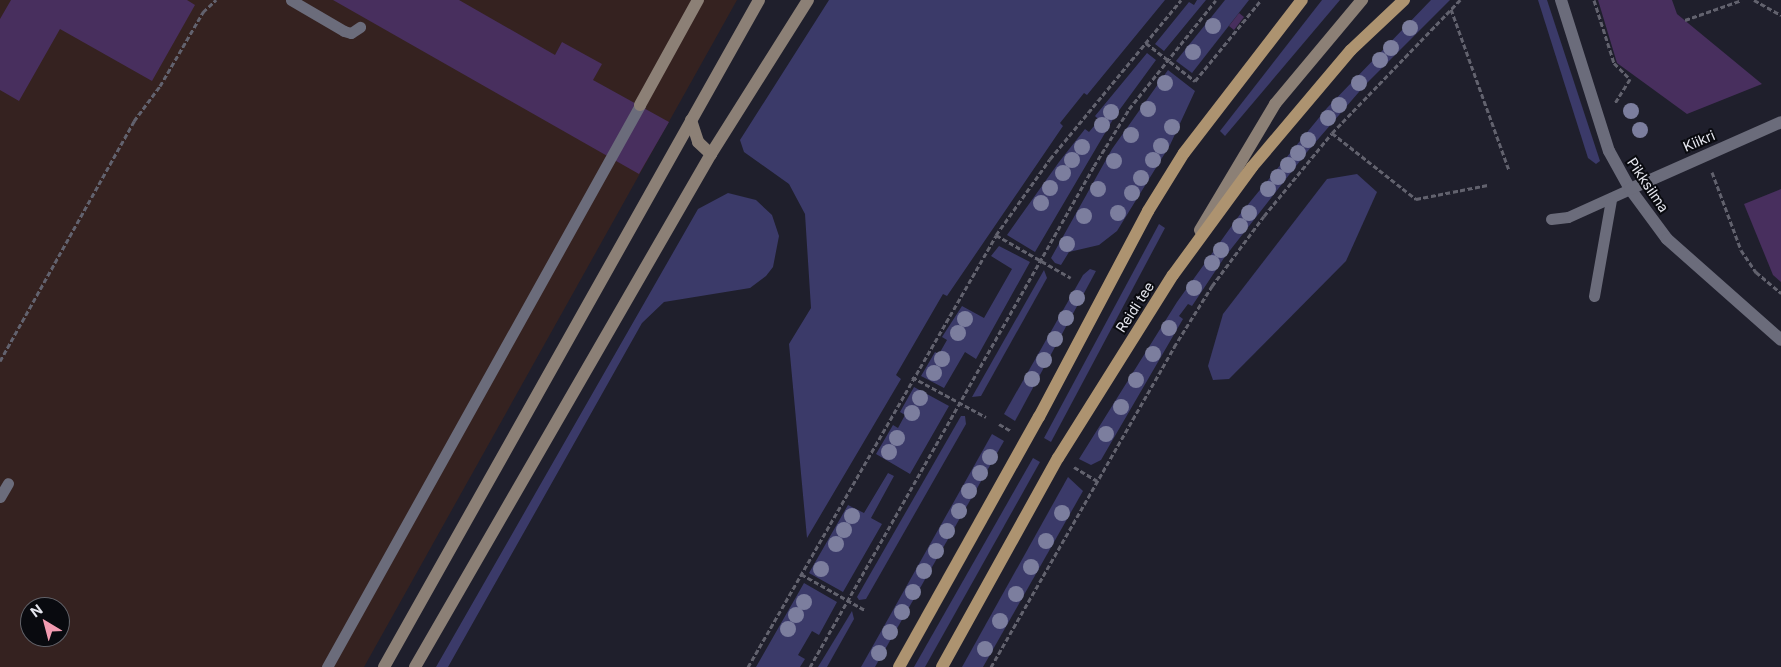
<!DOCTYPE html>
<style>
body{margin:0}
#map{position:relative;width:1781px;height:667px;overflow:hidden;background:#1f1f2c;font-family:Inter,sans-serif}
div>[style]{position:absolute}
[style*='--x']{left:calc(var(--x)*1px);top:calc(var(--y)*1px);width:calc(var(--w)*1px);rotate:calc(var(--a)*1deg)}
.industrial>*{inset:0;background:#352220}
.green>*{inset:0;background:#3b3a69}
.building>*{inset:0;background:#482f5e}
.path>*{height:3px;margin-top:-1.5px;transform-origin:0;background:repeating-linear-gradient(90deg,#62626e 0 5px,transparent 0 7.5px)}
.lane>*{height:11px;margin:-5.5px;padding:0 5.5px;transform-origin:5.5px;border-radius:5.5px;background:#6b6c7b}
.street>*{height:12px;margin:-6px;padding:0 6px;transform-origin:6px;border-radius:6px;background:#6b6c7b}
.secondary>*{height:12px;margin:-6px;padding:0 6px;transform-origin:6px;border-radius:6px;background:#8c8076}
.primary>*{height:12px;margin:-6px;padding:0 6px;transform-origin:6px;border-radius:6px;background:#ad9370}
.trees>*{width:16px;height:16px;margin:-8px;border-radius:50%;background:#7c7e9e}
span{translate:-50% -50%;white-space:nowrap;text-align:center;line-height:1.15;-webkit-text-stroke:4px #090a0f;paint-order:stroke}
.street-label{font-size:14px;color:#e6e7ef}
.north{position:absolute;left:20px;top:597px;width:50px;height:50px;box-sizing:border-box;background:#090a0f;border:1px solid #616269;border-radius:50%;rotate:323deg;font-size:14px;font-weight:700;line-height:20px;text-align:center;color:#e6e7ef}
.north::after{content:'';display:block;margin:auto;width:18px;height:22px;background:#f19ab0;clip-path:polygon(50% 0,100% 100%,50% 72%,0 100%)}
</style>
<div id="map">
<div class="industrial">
<div style="clip-path:polygon(evenodd,0 0,737px 0,364px 667px,0 667px,0 0,30px 607px,60px 607px,60px 637px,30px 637px,30px 607px)"></div>
</div>
<div class="green">
<div style="clip-path:polygon(829px 0,1165px 0,1087px 95px,1084px 93px,1060px 123px,1063px 126px,947px 296px,943px 294px,896px 375px,901px 379px,807px 538px,789px 344px,811px 308px,805px 214px,789px 184px,744px 152px,740px 140px)"></div>
<div style="clip-path:polygon(1197px 0,1206px 0,1164px 51px,1155px 44px,1189px 2px,1194px 5px)"></div>
<div style="clip-path:polygon(1225px 0,1249px 0,1192px 73px,1176px 61px)"></div>
<div style="clip-path:polygon(1322px 0,1340px 0,1225px 136px,1220px 131px)"></div>
<div style="clip-path:polygon(1431px 0,1450px 0,1365px 85px,1307px 152px,1224px 258px,1192px 306px,1188px 304px,1179px 316px,1183px 319px,1101px 460px,1091px 465px,1079px 459px,1177px 302px,1241px 213px,1327px 108px)"></div>
<div style="clip-path:polygon(1538px 0,1547px 0,1600px 161px,1596px 164px,1588px 158px)"></div>
<div style="clip-path:polygon(1147px 53px,1156px 60px,1115px 116px,1035px 252px,1007px 235px,1059px 162px,1085px 129px,1089px 132px,1099px 120px,1095px 116px)"></div>
<div style="clip-path:polygon(1168px 70px,1195px 91px,1170px 145px,1117px 231px,1099px 245px,1069px 252px,1061px 265px,1055px 263px,1051px 258px,1112px 149px)"></div>
<div style="clip-path:polygon(1357px 174px,1377px 192px,1346px 261px,1229px 379px,1213px 380px,1208px 366px,1223px 314px,1327px 179px)"></div>
<div style="clip-path:polygon(728px 193px,756px 200px,772px 215px,779px 236px,773px 267px,766px 276px,750px 288px,664px 302px,642px 323px,448px 667px,436px 667px,698px 209px)"></div>
<div style="clip-path:polygon(1159px 224px,1165px 228px,1051px 442px,1044px 438px)"></div>
<div style="clip-path:polygon(999px 246px,1030px 262px,976px 359px,965px 352px,944px 388px,921px 376px,935px 352px,939px 354px,947px 340px,942px 337px,962px 306px,984px 318px,1012px 269px,991px 256px)"></div>
<div style="clip-path:polygon(1090px 269px,1096px 271px,1015px 421px,1004px 414px,1083px 275px)"></div>
<div style="clip-path:polygon(1044px 270px,1047px 278px,981px 396px,972px 397px)"></div>
<div style="clip-path:polygon(914px 387px,949px 406px,910px 474px,876px 454px,893px 425px,898px 428px,905px 415px,900px 412px)"></div>
<div style="clip-path:polygon(961px 416px,965px 416px,966px 424px,866px 599px,859px 600px,857px 597px)"></div>
<div style="clip-path:polygon(992px 434px,1004px 441px,875px 667px,861px 667px)"></div>
<div style="clip-path:polygon(1033px 458px,1040px 462px,925px 667px,914px 667px)"></div>
<div style="clip-path:polygon(888px 473px,894px 476px,871px 518px,882px 524px,843px 592px,809px 573px,848px 505px,864px 513px)"></div>
<div style="clip-path:polygon(1068px 477px,1083px 491px,983px 667px,962px 667px)"></div>
<div style="clip-path:polygon(804px 583px,837px 602px,819px 635px,812px 631px,798px 655px,805px 659px,800px 667px,756px 667px)"></div>
<div style="clip-path:polygon(852px 611px,854px 619px,827px 667px,818px 667px)"></div>
</div>
<div class="building">
<div style="clip-path:polygon(11px 0,187px 0,195px 5px,152px 81px,60px 29px,19px 101px,0 90px,0 19px)"></div>
<div style="clip-path:polygon(333px 0,459px 0,555px 55px,562px 42px,602px 64px,593px 80px,669px 122px,639px 174px)"></div>
<div style="clip-path:polygon(1598px 0,1672px 0,1677px 14px,1762px 84px,1687px 114px,1617px 63px)"></div>
<div style="clip-path:polygon(1239px 13px,1244px 17px,1234px 30px,1229px 26px)"></div>
<div style="clip-path:polygon(1781px 189px,1781px 282px,1773px 275px,1744px 204px)"></div>
</div>
<div class="path">
<div style="--x:1594;--y:0;--w:66;--a:72.4"></div>
<div style="--x:1614;--y:63;--w:23;--a:45"></div>
<div style="--x:1630;--y:79;--w:28;--a:122"></div>
<div style="--x:1754;--y:0;--w:31;--a:29"></div>
<div style="--x:1451;--y:9;--w:171;--a:70.2"></div>
<div style="--x:1685;--y:20;--w:60;--a:-19.3"></div>
<div style="--x:1146;--y:43;--w:62;--a:37.8"></div>
<div style="--x:1195;--y:81;--w:104;--a:-50.8"></div>
<div style="--x:1332;--y:133;--w:107;--a:38.2"></div>
<div style="--x:1416;--y:199;--w:73;--a:-11"></div>
<div style="--x:1712;--y:172;--w:83;--a:69.6"></div>
<div style="--x:1741;--y:250;--w:27;--a:56"></div>
<div style="--x:1756;--y:272;--w:33;--a:40"></div>
<div style="--x:996;--y:235;--w:86;--a:29.8"></div>
<div style="--x:0;--y:361;--w:275;--a:-60.8"></div>
<div style="--x:134;--y:121;--w:44;--a:-53.4"></div>
<div style="--x:160;--y:86;--w:86;--a:-59.8"></div>
<div style="--x:203;--y:12;--w:18;--a:-43"></div>
<div style="--x:912;--y:377;--w:84;--a:28.4"></div>
<div style="--x:999;--y:424;--w:14;--a:30"></div>
<div style="--x:1074;--y:467;--w:27;--a:31"></div>
<div style="--x:801;--y:574;--w:73;--a:29.4"></div>
<div style="--x:748;--y:667;--w:498;--a:-60.1"></div>
<div style="--x:996;--y:235;--w:93;--a:-54.6"></div>
<div style="--x:1050;--y:159;--w:206;--a:-50.5"></div>
<div style="--x:810;--y:667;--w:576;--a:-60.45"></div>
<div style="--x:1094;--y:166;--w:67;--a:-58.4"></div>
<div style="--x:1129;--y:109;--w:139;--a:-51.4"></div>
<div style="--x:991;--y:667;--w:369;--a:-60.2"></div>
<div style="--x:1174;--y:347;--w:72;--a:-58.1"></div>
<div style="--x:1212;--y:286;--w:87;--a:-53.4"></div>
<div style="--x:1264;--y:216;--w:107;--a:-50.7"></div>
<div style="--x:1332;--y:133;--w:185;--a:-46.1"></div>
</div>
<div class="lane">
<div style="--x:291;--y:0;--w:61;--a:30.3"></div>
<div style="--x:344;--y:31;--w:7;--a:16"></div>
<div style="--x:351;--y:33;--w:11;--a:-34"></div>
<div style="--x:1551;--y:219;--w:17;--a:-7"></div>
<div style="--x:1568;--y:217;--w:68;--a:-24.3"></div>
<div style="--x:1594;--y:296;--w:97;--a:-80"></div>
<div style="--x:0;--y:497;--w:16;--a:-60"></div>
<div style="--x:327;--y:667;--w:643;--a:-60.88"></div>
</div>
<div class="street">
<div style="--x:1561;--y:0;--w:158;--a:72.4"></div>
<div style="--x:1609;--y:151;--w:43;--a:61.1"></div>
<div style="--x:1630;--y:189;--w:62;--a:53.5"></div>
<div style="--x:1667;--y:239;--w:152;--a:41.5"></div>
<div style="--x:1630;--y:189;--w:165;--a:-23.9"></div>
</div>
<div class="secondary">
<div style="--x:640;--y:105;--w:120;--a:-61.1"></div>
<div style="--x:691;--y:120;--w:23;--a:72"></div>
<div style="--x:698;--y:142;--w:18;--a:43"></div>
<div style="--x:1200;--y:230;--w:147;--a:-59.2"></div>
<div style="--x:1275;--y:104;--w:136;--a:-50.1"></div>
<div style="--x:384;--y:667;--w:765;--a:-60.65"></div>
<div style="--x:415;--y:667;--w:592;--a:-60.02"></div>
<div style="--x:711;--y:154;--w:182;--a:-57.8"></div>
</div>
<div class="primary">
<div style="--x:899;--y:667;--w:287;--a:-60.8"></div>
<div style="--x:1039;--y:417;--w:233;--a:-62.1"></div>
<div style="--x:1148;--y:211;--w:68;--a:-58.2"></div>
<div style="--x:1184;--y:153;--w:193;--a:-52.4"></div>
<div style="--x:942;--y:667;--w:239;--a:-61"></div>
<div style="--x:1058;--y:458;--w:216;--a:-57.9"></div>
<div style="--x:1173;--y:275;--w:134;--a:-53.8"></div>
<div style="--x:1252;--y:167;--w:153;--a:-49.8"></div>
<div style="--x:1351;--y:50;--w:73;--a:-43.3"></div>
</div>
<div class="trees">
<div style="left:1213px;top:26px"></div>
<div style="left:1410px;top:28px"></div>
<div style="left:1391px;top:48px"></div>
<div style="left:1193px;top:52px"></div>
<div style="left:1380px;top:60px"></div>
<div style="left:1165px;top:83px"></div>
<div style="left:1359px;top:83px"></div>
<div style="left:1339px;top:105px"></div>
<div style="left:1148px;top:109px"></div>
<div style="left:1631px;top:111px"></div>
<div style="left:1111px;top:112px"></div>
<div style="left:1328px;top:118px"></div>
<div style="left:1102px;top:125px"></div>
<div style="left:1172px;top:127px"></div>
<div style="left:1640px;top:130px"></div>
<div style="left:1131px;top:135px"></div>
<div style="left:1308px;top:140px"></div>
<div style="left:1161px;top:146px"></div>
<div style="left:1082px;top:147px"></div>
<div style="left:1298px;top:153px"></div>
<div style="left:1072px;top:160px"></div>
<div style="left:1153px;top:160px"></div>
<div style="left:1114px;top:161px"></div>
<div style="left:1288px;top:165px"></div>
<div style="left:1063px;top:173px"></div>
<div style="left:1278px;top:177px"></div>
<div style="left:1141px;top:178px"></div>
<div style="left:1050px;top:188px"></div>
<div style="left:1098px;top:189px"></div>
<div style="left:1268px;top:189px"></div>
<div style="left:1132px;top:193px"></div>
<div style="left:1041px;top:203px"></div>
<div style="left:1118px;top:213px"></div>
<div style="left:1249px;top:213px"></div>
<div style="left:1084px;top:216px"></div>
<div style="left:1240px;top:226px"></div>
<div style="left:1067px;top:244px"></div>
<div style="left:1221px;top:250px"></div>
<div style="left:1212px;top:263px"></div>
<div style="left:1194px;top:288px"></div>
<div style="left:1077px;top:298px"></div>
<div style="left:1066px;top:318px"></div>
<div style="left:965px;top:319px"></div>
<div style="left:1169px;top:328px"></div>
<div style="left:958px;top:333px"></div>
<div style="left:1055px;top:339px"></div>
<div style="left:1153px;top:354px"></div>
<div style="left:942px;top:359px"></div>
<div style="left:1044px;top:360px"></div>
<div style="left:934px;top:373px"></div>
<div style="left:1032px;top:379px"></div>
<div style="left:1136px;top:380px"></div>
<div style="left:920px;top:398px"></div>
<div style="left:1121px;top:407px"></div>
<div style="left:912px;top:413px"></div>
<div style="left:1106px;top:434px"></div>
<div style="left:897px;top:438px"></div>
<div style="left:889px;top:452px"></div>
<div style="left:990px;top:457px"></div>
<div style="left:980px;top:473px"></div>
<div style="left:969px;top:491px"></div>
<div style="left:959px;top:511px"></div>
<div style="left:1062px;top:513px"></div>
<div style="left:852px;top:516px"></div>
<div style="left:844px;top:530px"></div>
<div style="left:947px;top:531px"></div>
<div style="left:1046px;top:541px"></div>
<div style="left:836px;top:544px"></div>
<div style="left:936px;top:551px"></div>
<div style="left:1031px;top:567px"></div>
<div style="left:821px;top:569px"></div>
<div style="left:924px;top:571px"></div>
<div style="left:913px;top:592px"></div>
<div style="left:1016px;top:594px"></div>
<div style="left:804px;top:602px"></div>
<div style="left:902px;top:612px"></div>
<div style="left:796px;top:615px"></div>
<div style="left:1000px;top:621px"></div>
<div style="left:788px;top:629px"></div>
<div style="left:890px;top:632px"></div>
<div style="left:985px;top:649px"></div>
<div style="left:879px;top:653px"></div>
</div>
<div class="street-label">
<span style="left:1699px;top:141px;rotate:-23deg">Kiikri</span>
<span style="left:1648px;top:185px;rotate:56deg">Pikksilma</span>
<span style="left:1135px;top:307px;rotate:-57deg">Reidi tee</span>
</div>
<div class="north">N</div>
</div>
